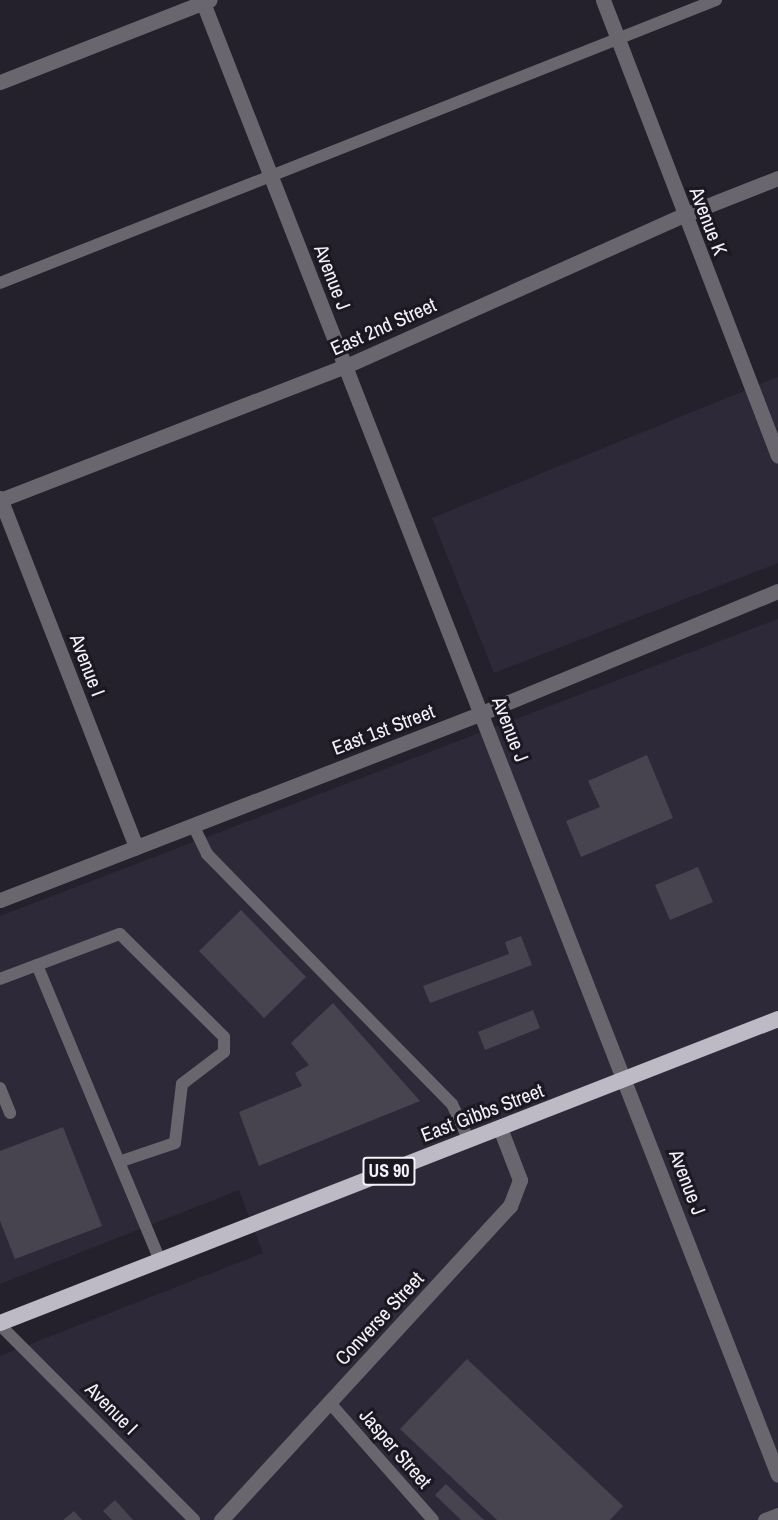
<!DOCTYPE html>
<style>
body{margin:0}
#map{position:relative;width:778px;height:1520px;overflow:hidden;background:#24212c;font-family:"Archivo Narrow",sans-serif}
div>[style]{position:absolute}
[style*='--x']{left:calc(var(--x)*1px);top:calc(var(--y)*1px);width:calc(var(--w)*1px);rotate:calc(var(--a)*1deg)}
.built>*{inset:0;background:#2e2939}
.building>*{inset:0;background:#47444f}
.service>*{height:12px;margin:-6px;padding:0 6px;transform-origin:6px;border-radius:6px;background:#69676d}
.minor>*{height:15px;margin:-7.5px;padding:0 7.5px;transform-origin:7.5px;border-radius:7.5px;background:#69676d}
.trunk>*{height:16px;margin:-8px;padding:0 8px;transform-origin:8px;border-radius:8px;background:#bdbac6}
span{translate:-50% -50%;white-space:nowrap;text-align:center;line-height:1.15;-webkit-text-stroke:6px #1b1822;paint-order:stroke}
.shield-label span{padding:2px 4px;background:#1b1822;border:2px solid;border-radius:4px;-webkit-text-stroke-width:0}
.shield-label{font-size:18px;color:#f4f2f9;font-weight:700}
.street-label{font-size:20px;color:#f4f2f9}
</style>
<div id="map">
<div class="built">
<div style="clip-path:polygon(778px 377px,778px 563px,494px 673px,432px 518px)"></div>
<div style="clip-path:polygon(778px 619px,778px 1520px,0 1520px,0 1356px,263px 1253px,239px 1190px,0 1284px,0 916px)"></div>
</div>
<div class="building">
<div style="clip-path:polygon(647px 755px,673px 818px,581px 857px,566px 821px,600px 807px,588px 781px)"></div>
<div style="clip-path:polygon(698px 867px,713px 902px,670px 920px,655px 885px)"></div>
<div style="clip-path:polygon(241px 910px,306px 977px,264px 1018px,199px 951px)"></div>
<div style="clip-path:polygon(521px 936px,532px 965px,430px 1003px,423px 986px,509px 954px,505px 942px)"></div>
<div style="clip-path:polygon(333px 1003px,420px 1101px,259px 1166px,239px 1112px,302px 1086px,295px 1073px,309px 1065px,291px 1043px)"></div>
<div style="clip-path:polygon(533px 1010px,540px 1028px,485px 1050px,478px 1032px)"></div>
<div style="clip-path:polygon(63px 1127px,102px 1226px,15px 1259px,0 1221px,0 1151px)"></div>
<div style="clip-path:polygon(467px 1359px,623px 1506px,610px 1520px,497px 1520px,400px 1429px)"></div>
<div style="clip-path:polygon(446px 1484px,484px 1520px,461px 1520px,435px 1495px)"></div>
<div style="clip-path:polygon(115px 1500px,133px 1520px,112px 1520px,103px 1511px)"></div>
<div style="clip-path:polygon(74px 1511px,82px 1520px,63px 1520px)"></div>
</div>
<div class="service">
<div style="--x:0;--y:283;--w:770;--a:-21.57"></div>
<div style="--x:193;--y:825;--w:32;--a:64"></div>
<div style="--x:207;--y:854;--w:350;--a:45.6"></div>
<div style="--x:452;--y:1104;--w:40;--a:65"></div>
<div style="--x:37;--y:965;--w:321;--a:67.4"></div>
<div style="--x:0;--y:979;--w:128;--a:-20.6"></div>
<div style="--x:120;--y:934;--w:146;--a:44.7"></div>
<div style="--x:224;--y:1037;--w:15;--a:90"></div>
<div style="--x:224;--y:1052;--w:53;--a:142.7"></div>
<div style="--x:182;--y:1084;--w:59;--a:96.8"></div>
<div style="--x:175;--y:1143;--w:59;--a:161.3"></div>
<div style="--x:0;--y:1088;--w:27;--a:68"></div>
<div style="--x:0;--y:1325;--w:275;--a:45.1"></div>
<div style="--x:329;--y:1402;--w:157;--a:48.6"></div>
</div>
<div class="minor">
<div style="--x:202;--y:0;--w:1583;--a:68.67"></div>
<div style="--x:603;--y:0;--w:488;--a:69"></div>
<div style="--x:0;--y:82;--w:225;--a:-21.4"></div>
<div style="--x:0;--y:498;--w:375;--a:68.7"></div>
<div style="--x:0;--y:500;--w:371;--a:-21.2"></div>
<div style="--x:346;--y:366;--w:370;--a:-24.1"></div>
<div style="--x:684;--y:215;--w:101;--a:-21.5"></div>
<div style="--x:0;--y:900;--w:517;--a:-21.2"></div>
<div style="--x:482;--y:713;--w:320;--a:-22.4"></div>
<div style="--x:221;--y:1520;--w:427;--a:-47.4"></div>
<div style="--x:510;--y:1206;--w:28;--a:-69"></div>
<div style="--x:520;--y:1180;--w:56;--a:-111"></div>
<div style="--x:765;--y:1520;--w:14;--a:-21"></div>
</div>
<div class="trunk">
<div style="--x:0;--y:1323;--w:835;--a:-21.34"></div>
</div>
<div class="shield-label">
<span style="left:389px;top:1171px">US 90</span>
</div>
<div class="street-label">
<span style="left:709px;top:221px;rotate:69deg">Avenue K</span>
<span style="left:333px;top:277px;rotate:69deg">Avenue J</span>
<span style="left:383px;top:326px;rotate:-24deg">East 2nd Street</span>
<span style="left:88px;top:665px;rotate:69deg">Avenue I</span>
<span style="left:383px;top:729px;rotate:-21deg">East 1st Street</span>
<span style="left:511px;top:729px;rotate:69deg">Avenue J</span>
<span style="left:482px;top:1112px;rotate:-21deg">East Gibbs Street</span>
<span style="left:688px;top:1182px;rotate:69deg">Avenue J</span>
<span style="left:379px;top:1318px;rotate:-47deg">Converse Street</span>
<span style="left:112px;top:1408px;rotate:45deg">Avenue I</span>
<span style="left:396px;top:1448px;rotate:49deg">Jasper Street</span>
</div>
</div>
